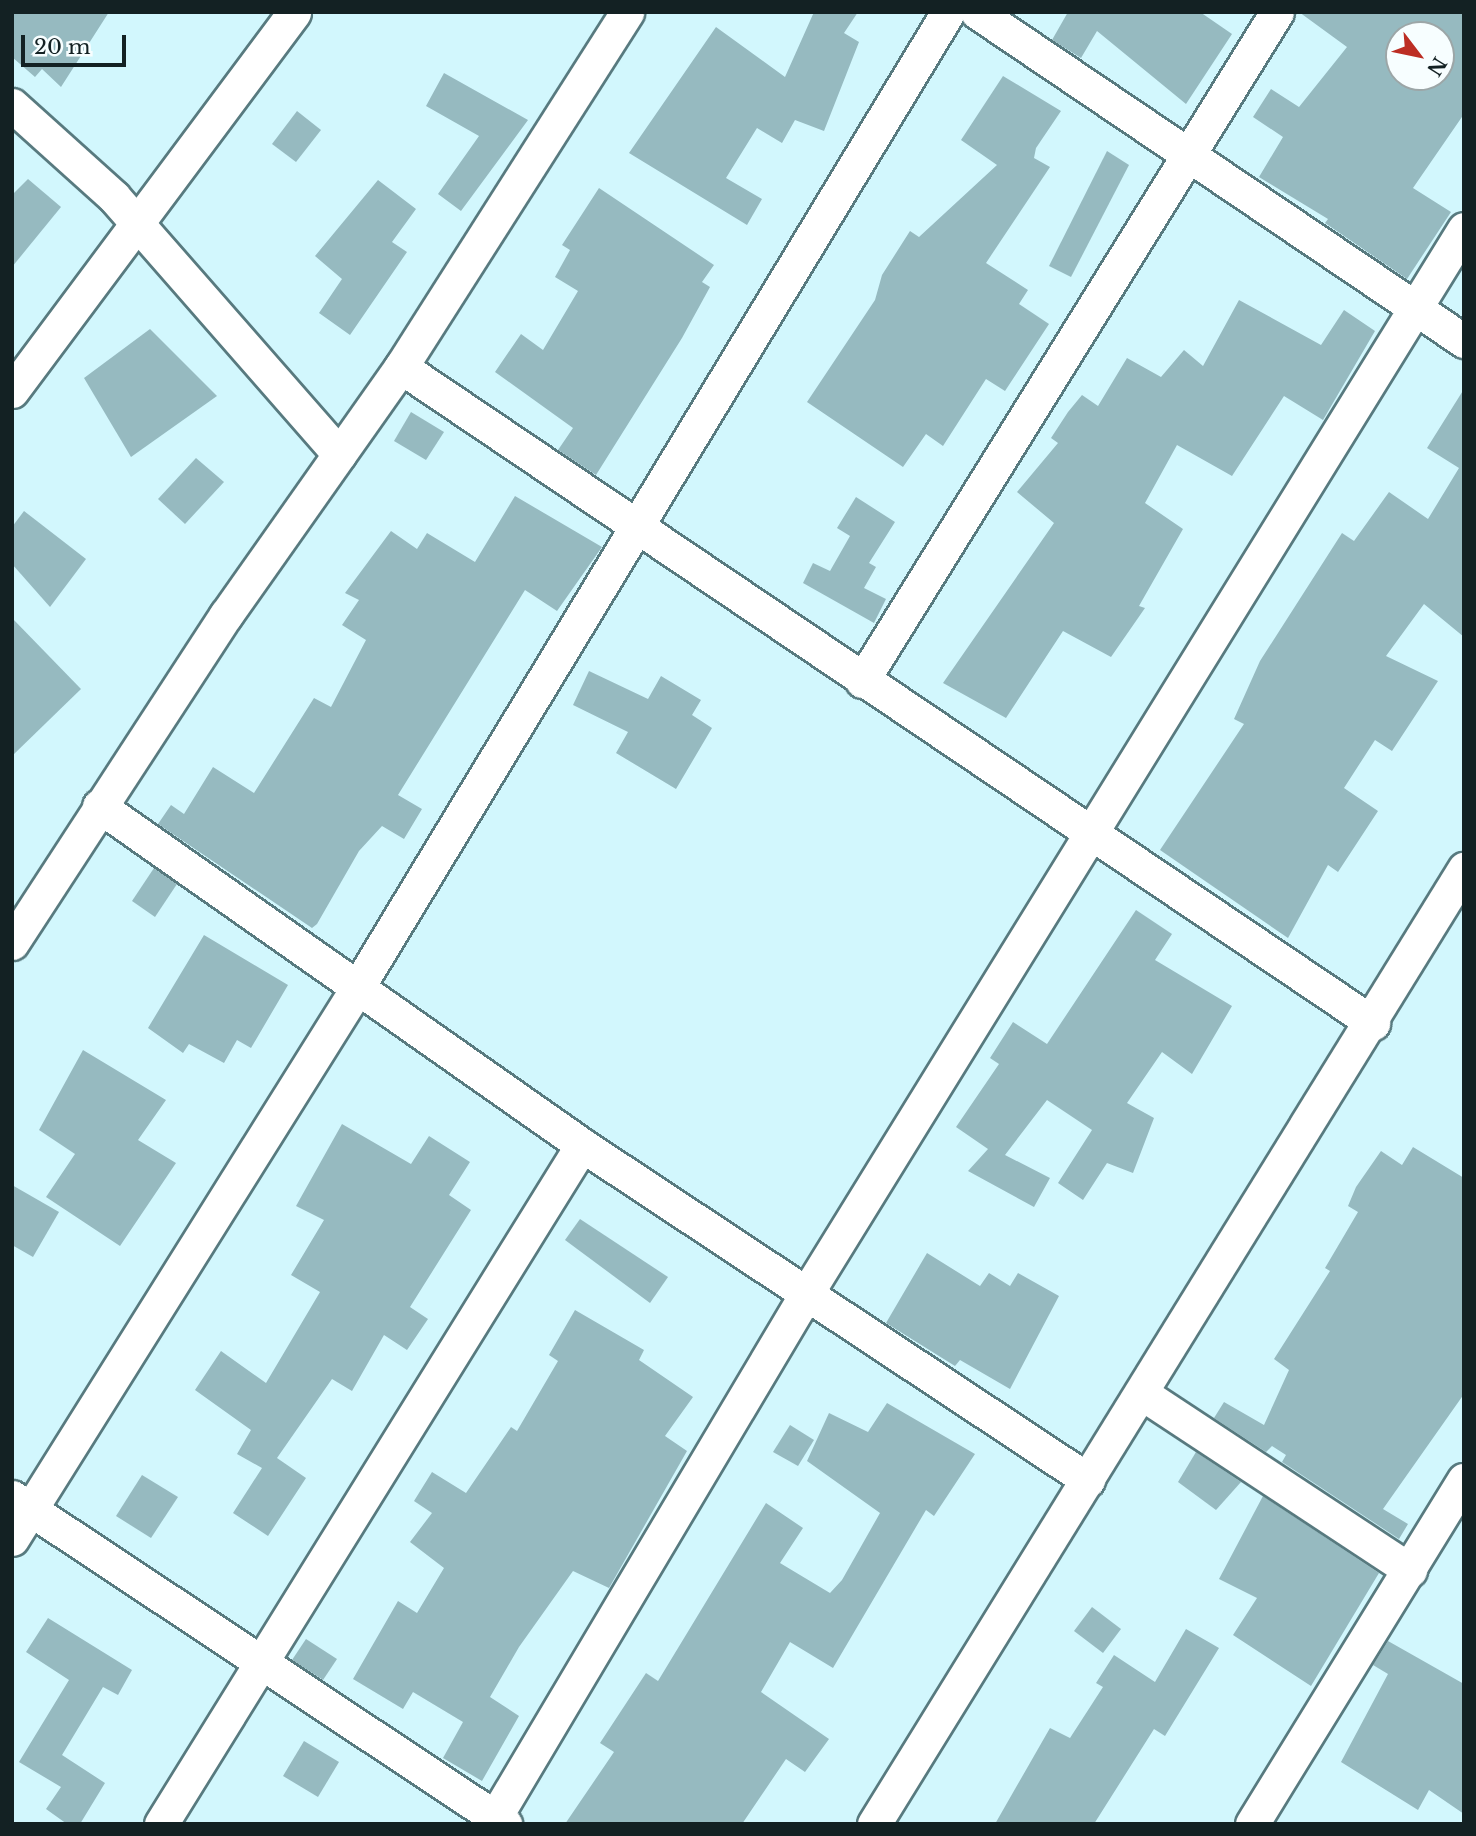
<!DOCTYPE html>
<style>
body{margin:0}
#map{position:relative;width:1476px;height:1836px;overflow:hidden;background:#d2f7fd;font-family:"Libre Baskerville",serif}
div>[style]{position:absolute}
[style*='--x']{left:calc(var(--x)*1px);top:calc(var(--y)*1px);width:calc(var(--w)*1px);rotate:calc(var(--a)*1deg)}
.building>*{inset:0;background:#96bac0}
.roads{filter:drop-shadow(2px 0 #587a7f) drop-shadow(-2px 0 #587a7f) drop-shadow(0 2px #587a7f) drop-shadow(0 -2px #587a7f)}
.minor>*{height:33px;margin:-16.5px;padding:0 16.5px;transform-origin:16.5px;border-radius:16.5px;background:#fff}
span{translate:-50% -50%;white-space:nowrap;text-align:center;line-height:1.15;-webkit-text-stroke:5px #f7feff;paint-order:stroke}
.frame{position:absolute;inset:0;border:14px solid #132123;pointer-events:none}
.north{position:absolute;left:1385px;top:21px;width:70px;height:70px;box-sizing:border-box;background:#f7feff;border:2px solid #9ca6a7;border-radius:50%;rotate:122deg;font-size:19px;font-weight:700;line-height:28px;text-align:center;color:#132123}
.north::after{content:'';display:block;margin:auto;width:24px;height:32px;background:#bc2e24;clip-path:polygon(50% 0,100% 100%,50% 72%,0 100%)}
.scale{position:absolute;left:21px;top:35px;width:105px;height:32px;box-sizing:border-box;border:4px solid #132123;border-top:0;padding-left:9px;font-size:21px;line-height:24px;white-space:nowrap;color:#132123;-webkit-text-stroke:5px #f7feff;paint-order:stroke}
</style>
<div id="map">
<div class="building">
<div style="clip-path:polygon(12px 12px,109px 12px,61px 87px,42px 69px,35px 77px,12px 57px)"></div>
<div style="clip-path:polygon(814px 12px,858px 12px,844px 33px,859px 42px,824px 131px,795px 120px,782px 143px,757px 128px,726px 178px,762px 199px,747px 225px,629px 153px,716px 27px,785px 77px)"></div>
<div style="clip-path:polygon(1068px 12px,1200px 12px,1232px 34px,1186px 104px,1097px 31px,1081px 58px,1052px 40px)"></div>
<div style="clip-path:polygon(evenodd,1299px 12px,1464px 12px,1464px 114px,1413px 188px,1451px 212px,1407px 279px,1325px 223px,1328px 219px,1259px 177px,1283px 137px,1253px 117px,1271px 89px,1299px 107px,1347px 47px,1299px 12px,1399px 35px,1441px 35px,1441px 77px,1399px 77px,1399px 35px)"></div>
<div style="clip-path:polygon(444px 73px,528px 120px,461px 211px,438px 194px,479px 136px,426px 106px)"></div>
<div style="clip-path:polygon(1003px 76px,1061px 111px,1036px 148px,1034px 158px,1050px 167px,986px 263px,1028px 290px,1019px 304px,1049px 324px,1005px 391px,986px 379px,943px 446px,926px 434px,903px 467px,807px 402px,875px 300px,882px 275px,910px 231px,919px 237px,997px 165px,961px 140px)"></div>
<div style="clip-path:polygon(297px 111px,321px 130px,296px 162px,272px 144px)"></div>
<div style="clip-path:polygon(1107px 151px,1129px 165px,1071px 277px,1049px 266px)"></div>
<div style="clip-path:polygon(28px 179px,61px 207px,12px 267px,12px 195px)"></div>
<div style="clip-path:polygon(378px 180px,416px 209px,392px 242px,407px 252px,350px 335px,319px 313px,342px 279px,315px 256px)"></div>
<div style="clip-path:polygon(599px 188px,714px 265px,702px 282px,710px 287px,682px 338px,596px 475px,558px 450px,573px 428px,495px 372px,521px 334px,543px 350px,578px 291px,555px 277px,570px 250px,562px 245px)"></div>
<div style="clip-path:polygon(1239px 300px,1321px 345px,1344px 310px,1375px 331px,1323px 420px,1284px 396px,1232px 476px,1177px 445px,1145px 503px,1183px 529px,1139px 606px,1145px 608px,1111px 657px,1063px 631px,1006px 718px,943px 683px,1054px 523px,1017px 492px,1058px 443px,1051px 438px,1068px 412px,1082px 395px,1098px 406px,1127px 358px,1161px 377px,1184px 350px,1203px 366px)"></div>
<div style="clip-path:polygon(150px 329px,217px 396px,131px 457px,84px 378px)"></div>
<div style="clip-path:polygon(1464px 389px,1464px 637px,1424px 604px,1386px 656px,1438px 681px,1392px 751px,1375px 740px,1344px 788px,1378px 811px,1338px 872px,1328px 865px,1288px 938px,1160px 850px,1244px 724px,1234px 719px,1260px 661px,1342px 533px,1354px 541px,1389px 492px,1428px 519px,1459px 468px,1427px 448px)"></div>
<div style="clip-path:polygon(411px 412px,444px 432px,426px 460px,394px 441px)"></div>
<div style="clip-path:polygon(196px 458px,224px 482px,185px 524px,158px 499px)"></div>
<div style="clip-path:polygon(515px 496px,602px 547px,557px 611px,525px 590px,398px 795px,422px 809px,404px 839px,382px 826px,359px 851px,317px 924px,312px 928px,158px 824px,171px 805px,184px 814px,213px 767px,254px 793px,314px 698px,331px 707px,366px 640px,342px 625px,359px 600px,345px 593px,391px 531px,417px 549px,427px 533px,475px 562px)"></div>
<div style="clip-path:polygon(856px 497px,895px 522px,869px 563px,876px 567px,864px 588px,886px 599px,874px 623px,803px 583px,813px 563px,830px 571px,850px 536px,837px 528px)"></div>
<div style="clip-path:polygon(24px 511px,86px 559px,50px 607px,12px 564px,12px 527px)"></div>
<div style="clip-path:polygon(12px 618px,81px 689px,12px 756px)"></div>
<div style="clip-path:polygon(589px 671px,648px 699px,661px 676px,701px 700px,692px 715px,712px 728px,676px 789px,616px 753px,628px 732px,573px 705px)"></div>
<div style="clip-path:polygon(154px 868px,177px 884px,155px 917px,132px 901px)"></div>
<div style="clip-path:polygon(1136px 910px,1172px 934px,1155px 960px,1232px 1006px,1192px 1074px,1162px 1052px,1127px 1103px,1154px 1118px,1133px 1173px,1107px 1163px,1083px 1200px,1058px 1183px,1092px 1130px,1047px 1100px,1005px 1155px,1050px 1178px,1034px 1207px,968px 1171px,988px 1149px,956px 1127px,999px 1064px,990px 1058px,1013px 1022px,1047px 1044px)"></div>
<div style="clip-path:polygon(204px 935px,288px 985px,251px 1048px,237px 1040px,224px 1063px,189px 1044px,183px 1053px,148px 1028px)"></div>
<div style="clip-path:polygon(83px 1050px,166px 1100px,138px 1140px,176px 1163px,120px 1246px,46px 1197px,75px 1154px,39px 1130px)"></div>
<div style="clip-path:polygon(342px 1124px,411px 1164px,429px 1136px,470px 1162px,449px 1195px,471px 1210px,410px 1307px,428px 1319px,407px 1350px,384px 1335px,352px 1391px,332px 1379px,277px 1458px,306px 1478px,268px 1536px,233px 1513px,262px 1468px,237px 1454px,251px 1430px,195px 1390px,221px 1351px,266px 1383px,320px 1292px,291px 1275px,324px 1220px,296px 1206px)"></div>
<div style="clip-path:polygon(1413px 1147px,1464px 1178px,1464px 1394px,1383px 1509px,1408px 1524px,1399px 1539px,1282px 1462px,1286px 1455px,1272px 1446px,1266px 1452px,1214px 1418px,1224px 1402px,1264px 1425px,1289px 1370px,1274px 1359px,1330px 1271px,1325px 1268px,1358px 1212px,1348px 1206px,1356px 1187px,1381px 1151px,1402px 1165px)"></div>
<div style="clip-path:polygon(12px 1185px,59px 1212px,33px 1257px,12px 1245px)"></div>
<div style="clip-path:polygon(580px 1219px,668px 1277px,650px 1303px,565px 1240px)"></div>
<div style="clip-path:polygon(927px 1253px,980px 1286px,989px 1273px,1010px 1286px,1018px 1273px,1059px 1296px,1010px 1389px,960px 1360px,955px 1366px,886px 1323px)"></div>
<div style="clip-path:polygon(575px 1310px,644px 1350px,639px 1360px,693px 1397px,665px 1436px,687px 1451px,609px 1588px,573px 1571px,519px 1647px,490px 1697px,519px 1716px,482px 1781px,443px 1758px,463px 1722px,413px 1692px,403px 1709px,353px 1679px,398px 1601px,417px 1613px,444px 1568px,410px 1542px,432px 1513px,414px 1501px,432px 1472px,466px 1493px,511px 1427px,517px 1431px,558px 1361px,549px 1355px)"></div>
<div style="clip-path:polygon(887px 1403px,975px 1454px,934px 1516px,926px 1510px,833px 1668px,790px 1642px,761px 1692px,829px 1739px,805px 1772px,786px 1759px,742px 1824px,565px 1824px,614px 1752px,600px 1743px,646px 1673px,658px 1681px,766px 1503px,803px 1528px,780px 1563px,830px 1593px,842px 1580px,880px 1513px,807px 1461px,829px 1413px,868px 1432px)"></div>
<div style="clip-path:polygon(790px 1425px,814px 1440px,798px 1466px,773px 1452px)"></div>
<div style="clip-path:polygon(1196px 1452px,1241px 1482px,1216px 1510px,1178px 1482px)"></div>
<div style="clip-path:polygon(142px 1475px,178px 1497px,151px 1538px,116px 1516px)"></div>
<div style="clip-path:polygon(1263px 1496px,1379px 1573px,1311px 1686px,1233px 1635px,1257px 1598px,1219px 1579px)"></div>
<div style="clip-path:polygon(1092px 1607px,1121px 1629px,1103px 1653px,1074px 1631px)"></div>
<div style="clip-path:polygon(48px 1618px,132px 1670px,118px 1695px,103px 1687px,62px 1755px,105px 1783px,80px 1824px,67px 1824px,46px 1809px,61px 1787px,19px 1762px,69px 1680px,26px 1652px)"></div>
<div style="clip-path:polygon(1186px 1629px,1219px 1648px,1165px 1736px,1154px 1729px,1094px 1824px,995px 1824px,1050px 1728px,1070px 1738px,1103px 1687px,1096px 1683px,1114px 1655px,1155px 1682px)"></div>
<div style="clip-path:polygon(306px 1639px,337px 1659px,323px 1680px,292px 1660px)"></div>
<div style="clip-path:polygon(1388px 1641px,1464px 1684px,1464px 1814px,1429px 1790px,1418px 1810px,1341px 1762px,1388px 1674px,1373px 1665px)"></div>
<div style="clip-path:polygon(304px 1741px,339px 1762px,318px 1797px,283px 1776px)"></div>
</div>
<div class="roads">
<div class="minor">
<div style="--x:977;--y:12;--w:588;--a:34.04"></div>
<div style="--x:12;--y:105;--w:137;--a:42"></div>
<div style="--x:114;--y:197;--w:342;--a:48.8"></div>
<div style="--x:401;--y:367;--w:1173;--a:34.02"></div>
<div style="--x:12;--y:391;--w:472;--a:-53.3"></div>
<div style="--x:862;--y:681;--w:787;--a:-58.19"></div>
<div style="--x:99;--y:806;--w:590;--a:35.06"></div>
<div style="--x:582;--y:1145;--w:607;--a:33.51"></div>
<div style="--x:12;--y:943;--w:392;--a:-56.9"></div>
<div style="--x:226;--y:615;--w:304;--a:-54.8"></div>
<div style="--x:401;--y:367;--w:421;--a:-57.5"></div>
<div style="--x:1143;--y:1394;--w:320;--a:33.4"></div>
<div style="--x:12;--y:1497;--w:592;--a:33.56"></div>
<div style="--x:12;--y:1539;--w:648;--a:-57.93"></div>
<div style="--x:356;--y:990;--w:1143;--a:-58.81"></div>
<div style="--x:161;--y:1824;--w:799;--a:-58.2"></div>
<div style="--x:491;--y:1824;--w:614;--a:-59.26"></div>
<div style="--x:805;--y:1296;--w:1254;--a:-58.3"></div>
<div style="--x:874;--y:1824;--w:1123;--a:-58.29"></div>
<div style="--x:1252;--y:1824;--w:404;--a:-58.4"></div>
</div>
</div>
<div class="frame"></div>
<div class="north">N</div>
<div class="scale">20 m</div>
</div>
